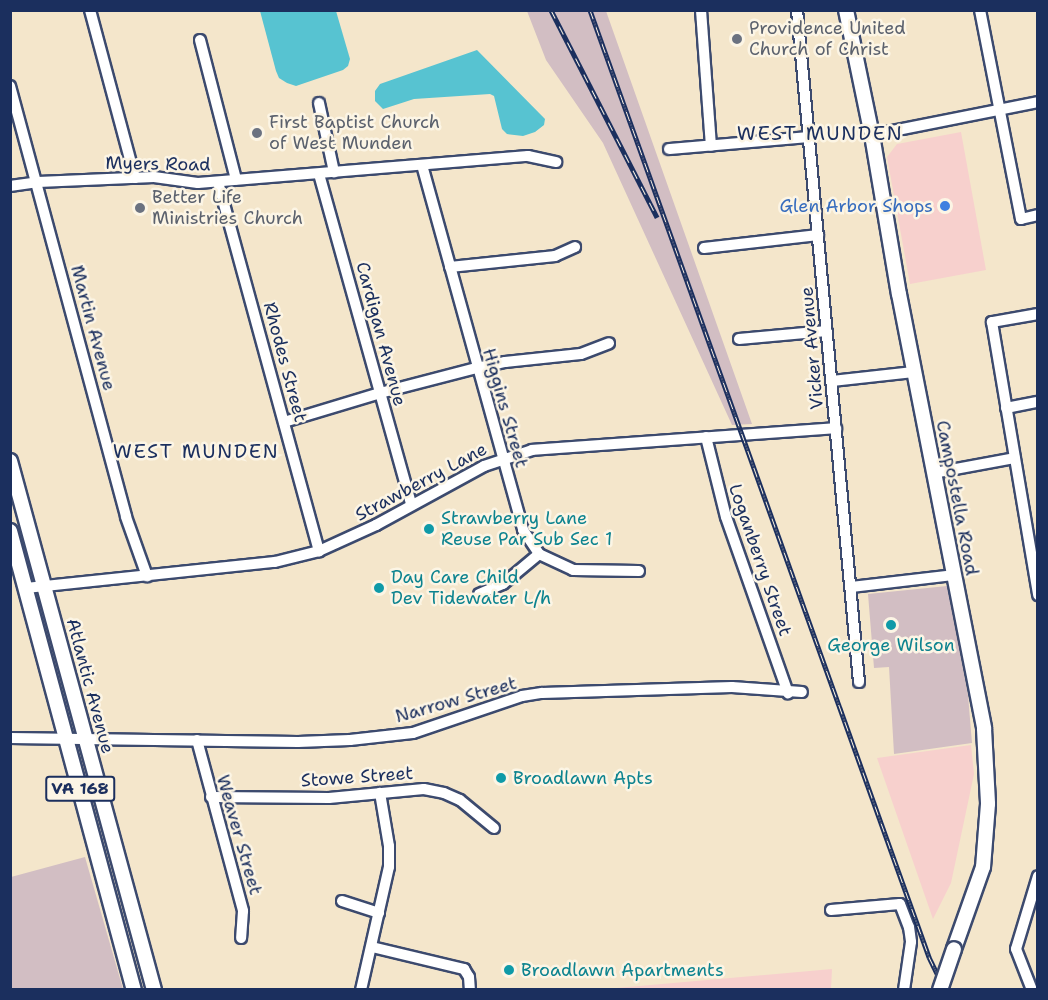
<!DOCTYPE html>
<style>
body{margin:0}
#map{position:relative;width:1048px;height:1000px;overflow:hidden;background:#f4e6cb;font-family:"Shantell Sans",sans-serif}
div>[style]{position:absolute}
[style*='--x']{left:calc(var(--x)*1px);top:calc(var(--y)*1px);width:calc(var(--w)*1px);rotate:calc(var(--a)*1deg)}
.built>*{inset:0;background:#f7d0cd}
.industrial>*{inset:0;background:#d2bec3}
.water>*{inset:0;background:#57c3d1}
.roads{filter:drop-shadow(2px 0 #3c4a6e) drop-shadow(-2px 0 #3c4a6e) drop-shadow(0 2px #3c4a6e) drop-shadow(0 -2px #3c4a6e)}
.minor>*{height:10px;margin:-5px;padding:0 5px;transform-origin:5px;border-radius:5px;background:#fff}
.major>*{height:14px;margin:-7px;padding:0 7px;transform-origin:7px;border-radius:7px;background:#fff}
.rail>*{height:5px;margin-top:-2.5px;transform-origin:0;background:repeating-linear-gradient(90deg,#fcf5e5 0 9px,#1b2f5e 0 18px);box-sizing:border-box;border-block:2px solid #1b2f5e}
.bridges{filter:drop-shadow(2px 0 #3c4a6e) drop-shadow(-2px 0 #3c4a6e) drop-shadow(0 2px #3c4a6e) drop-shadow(0 -2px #3c4a6e)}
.major-bridge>*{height:14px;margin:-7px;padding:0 7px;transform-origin:7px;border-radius:7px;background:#fff}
.dots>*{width:16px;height:16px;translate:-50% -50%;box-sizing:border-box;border:3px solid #fcf5e5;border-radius:50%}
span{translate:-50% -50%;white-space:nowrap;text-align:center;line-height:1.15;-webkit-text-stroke:5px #fcf5e5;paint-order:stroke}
.shield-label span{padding:2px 4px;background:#fcf5e5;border:2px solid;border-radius:4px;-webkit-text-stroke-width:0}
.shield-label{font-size:16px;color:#1b2f5e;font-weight:700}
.worship-label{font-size:18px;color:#5b616d}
.left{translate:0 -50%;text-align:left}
.street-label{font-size:18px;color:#1b2f5e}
.shop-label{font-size:18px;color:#366cbe}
.right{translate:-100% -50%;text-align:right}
.culture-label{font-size:18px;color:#0d838f}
.neighbourhood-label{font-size:20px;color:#1b2f5e;letter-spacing:1.5px}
.frame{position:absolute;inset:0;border:12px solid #1b2f5e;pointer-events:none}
</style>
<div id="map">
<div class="built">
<div style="clip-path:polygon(961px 132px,986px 270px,910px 284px,887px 157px,897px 144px)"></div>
<div style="clip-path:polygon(971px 745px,974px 774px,951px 883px,933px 919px,877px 758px)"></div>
<div style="clip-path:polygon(832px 969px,831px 989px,605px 989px)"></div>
</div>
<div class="industrial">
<div style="clip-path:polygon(527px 11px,606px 11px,752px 424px,732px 425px,603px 143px,546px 60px)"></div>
<div style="clip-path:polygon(947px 586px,968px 695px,972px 743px,894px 754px,889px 667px,874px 668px,868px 594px)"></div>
<div style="clip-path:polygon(85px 857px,123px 989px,11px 989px,11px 877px)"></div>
</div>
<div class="water">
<div style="clip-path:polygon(260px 11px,336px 11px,350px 59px,348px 66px,343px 70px,296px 86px,287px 83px,279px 78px,276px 71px)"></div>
<div style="clip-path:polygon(477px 50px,545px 119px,544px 125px,535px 132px,523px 136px,507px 134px,502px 129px,494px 96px,490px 94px,414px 99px,383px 109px,375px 101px,375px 91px,380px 84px)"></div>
</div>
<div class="roads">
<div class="minor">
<div style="--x:90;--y:10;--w:174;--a:75"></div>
<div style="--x:701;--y:10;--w:136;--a:85.8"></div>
<div style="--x:797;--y:10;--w:675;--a:84.73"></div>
<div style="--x:980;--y:10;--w:213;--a:78.9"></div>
<div style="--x:1021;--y:219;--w:17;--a:-13"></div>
<div style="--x:200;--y:40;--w:144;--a:75.5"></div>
<div style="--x:10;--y:86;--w:446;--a:74.9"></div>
<div style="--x:126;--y:517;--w:63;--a:70.4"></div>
<div style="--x:319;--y:103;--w:71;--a:77.7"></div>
<div style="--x:872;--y:135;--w:169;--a:-11.2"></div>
<div style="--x:669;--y:149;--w:141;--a:-4.9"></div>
<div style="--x:422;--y:165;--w:379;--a:74.5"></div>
<div style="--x:523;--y:530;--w:29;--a:56"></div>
<div style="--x:539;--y:554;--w:38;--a:25"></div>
<div style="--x:573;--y:570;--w:66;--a:0.9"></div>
<div style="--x:319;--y:174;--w:343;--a:74.4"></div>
<div style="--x:218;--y:182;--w:383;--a:74.7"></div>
<div style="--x:10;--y:186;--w:28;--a:-8"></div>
<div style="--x:38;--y:182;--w:116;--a:-2.5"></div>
<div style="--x:154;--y:177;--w:44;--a:7.8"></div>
<div style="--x:198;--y:183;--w:331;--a:-4.7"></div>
<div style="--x:528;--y:156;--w:29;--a:12"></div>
<div style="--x:704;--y:248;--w:115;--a:-6.5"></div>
<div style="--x:450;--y:267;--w:106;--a:-6"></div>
<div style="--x:555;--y:256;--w:22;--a:-24"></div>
<div style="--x:1038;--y:314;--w:47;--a:170.1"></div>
<div style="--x:992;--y:322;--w:277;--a:80.4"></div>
<div style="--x:739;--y:339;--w:88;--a:-5.2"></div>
<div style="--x:832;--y:381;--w:82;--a:-6.3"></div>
<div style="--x:1006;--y:408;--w:33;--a:-11"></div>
<div style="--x:284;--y:422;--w:100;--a:-16.8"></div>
<div style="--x:380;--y:393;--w:100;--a:-14.5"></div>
<div style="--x:477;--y:368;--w:29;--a:-12"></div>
<div style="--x:505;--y:362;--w:76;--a:-6"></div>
<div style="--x:581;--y:354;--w:30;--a:-21"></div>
<div style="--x:706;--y:437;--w:82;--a:76"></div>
<div style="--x:726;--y:517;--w:187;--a:70.6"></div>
<div style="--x:934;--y:473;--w:82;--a:-10.5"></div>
<div style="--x:852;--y:587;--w:103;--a:-6.7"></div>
<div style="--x:26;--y:588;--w:250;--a:-6"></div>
<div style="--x:275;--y:562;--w:45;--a:-14"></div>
<div style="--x:319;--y:551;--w:63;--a:-24.5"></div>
<div style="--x:376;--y:525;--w:123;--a:-28.6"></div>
<div style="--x:484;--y:466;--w:51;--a:-18.4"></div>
<div style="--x:532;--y:450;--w:305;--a:-4.1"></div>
<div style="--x:479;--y:594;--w:26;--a:-23"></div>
<div style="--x:503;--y:584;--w:47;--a:-39.8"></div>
<div style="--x:10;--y:738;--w:288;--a:0.8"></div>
<div style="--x:298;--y:742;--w:52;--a:-2.2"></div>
<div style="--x:350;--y:740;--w:63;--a:-6.3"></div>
<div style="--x:413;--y:733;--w:115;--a:-18.7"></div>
<div style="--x:522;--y:696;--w:20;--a:-9"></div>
<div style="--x:542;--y:693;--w:190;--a:-1.8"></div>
<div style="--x:732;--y:687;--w:70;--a:4.1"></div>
<div style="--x:197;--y:740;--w:177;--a:74.9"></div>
<div style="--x:243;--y:911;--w:27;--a:94"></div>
<div style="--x:211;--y:797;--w:118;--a:0.5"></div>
<div style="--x:329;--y:798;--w:95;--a:-5.4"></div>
<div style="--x:424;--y:789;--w:20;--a:11"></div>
<div style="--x:444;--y:793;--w:17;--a:24"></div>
<div style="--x:460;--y:800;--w:44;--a:39.5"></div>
<div style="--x:342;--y:901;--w:39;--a:18"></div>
<div style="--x:831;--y:910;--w:69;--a:-5"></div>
<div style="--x:900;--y:904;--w:25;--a:69"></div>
<div style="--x:909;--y:927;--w:15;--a:82"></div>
<div style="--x:911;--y:942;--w:49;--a:98.3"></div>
<div style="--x:372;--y:947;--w:95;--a:13.4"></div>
<div style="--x:464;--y:969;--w:9;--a:58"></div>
<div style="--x:469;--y:977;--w:13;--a:86"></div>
<div style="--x:361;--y:990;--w:126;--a:-77.2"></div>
<div style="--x:389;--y:867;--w:21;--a:-90"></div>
<div style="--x:389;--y:846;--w:54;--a:-99.6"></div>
<div style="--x:1032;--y:990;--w:44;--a:-111.3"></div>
<div style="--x:1016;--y:949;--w:76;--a:-73.2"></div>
</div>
<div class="major">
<div style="--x:846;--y:10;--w:128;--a:78.3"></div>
<div style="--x:872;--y:135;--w:161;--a:80.4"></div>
<div style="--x:899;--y:294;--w:443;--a:78.9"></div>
<div style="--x:984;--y:729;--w:75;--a:86.9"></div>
<div style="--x:988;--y:804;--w:63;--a:94.5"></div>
<div style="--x:983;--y:867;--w:87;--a:109.5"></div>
<div style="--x:10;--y:461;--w:548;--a:74.77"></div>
<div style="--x:10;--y:531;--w:475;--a:74.9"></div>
</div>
</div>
<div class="rail">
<div style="--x:551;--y:10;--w:233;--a:62.9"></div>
<div style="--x:590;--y:10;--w:1006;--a:70.3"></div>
<div style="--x:929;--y:957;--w:37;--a:64"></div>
</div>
<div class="bridges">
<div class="major-bridge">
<div style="--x:940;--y:990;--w:43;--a:-71.1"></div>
</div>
</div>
<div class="dots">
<div style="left:737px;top:39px;background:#6b7280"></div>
<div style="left:257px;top:133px;background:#6b7280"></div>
<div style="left:945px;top:206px;background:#3f7fe0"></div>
<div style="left:140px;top:208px;background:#6b7280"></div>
<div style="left:429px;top:529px;background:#0f9aa8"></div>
<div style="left:379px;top:588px;background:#0f9aa8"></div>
<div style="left:891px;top:625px;background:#0f9aa8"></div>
<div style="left:501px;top:778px;background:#0f9aa8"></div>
<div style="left:509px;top:970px;background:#0f9aa8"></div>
</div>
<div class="shield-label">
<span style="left:80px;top:789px">VA 168</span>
</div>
<div class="worship-label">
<span class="left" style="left:749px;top:39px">Providence United<br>Church of Christ</span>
<span class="left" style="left:269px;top:133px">First Baptist Church<br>of West Munden</span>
<span class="left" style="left:152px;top:208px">Better Life<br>Ministries Church</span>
</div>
<div class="street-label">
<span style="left:158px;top:164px;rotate:1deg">Myers Road</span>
<span style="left:93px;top:328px;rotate:75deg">Martin Avenue</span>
<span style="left:381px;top:334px;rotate:75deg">Cardigan Avenue</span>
<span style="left:812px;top:348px;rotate:-95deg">Vicker Avenue</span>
<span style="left:285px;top:362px;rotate:75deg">Rhodes Street</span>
<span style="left:505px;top:408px;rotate:74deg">Higgins Street</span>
<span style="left:421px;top:482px;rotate:-28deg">Strawberry Lane</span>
<span style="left:957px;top:498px;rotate:79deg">Campostella Road</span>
<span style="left:760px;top:560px;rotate:71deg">Loganberry Street</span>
<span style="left:90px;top:686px;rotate:75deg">Atlantic Avenue</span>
<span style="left:456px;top:700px;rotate:-16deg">Narrow Street</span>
<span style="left:357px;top:777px;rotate:-4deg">Stowe Street</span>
<span style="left:239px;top:835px;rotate:74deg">Weaver Street</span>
</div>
<div class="shop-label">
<span class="right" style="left:933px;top:206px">Glen Arbor Shops</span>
</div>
<div class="culture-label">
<span class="left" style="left:441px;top:529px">Strawberry Lane<br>Reuse Par Sub Sec 1</span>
<span class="left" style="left:391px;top:588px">Day Care Child<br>Dev Tidewater L/h</span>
<span style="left:891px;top:645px">George Wilson</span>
<span class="left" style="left:513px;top:778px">Broadlawn Apts</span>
<span class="left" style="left:521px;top:970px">Broadlawn Apartments</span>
</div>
<div class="neighbourhood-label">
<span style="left:820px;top:133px">WEST MUNDEN</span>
<span style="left:196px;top:451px">WEST MUNDEN</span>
</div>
<div class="frame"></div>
</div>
